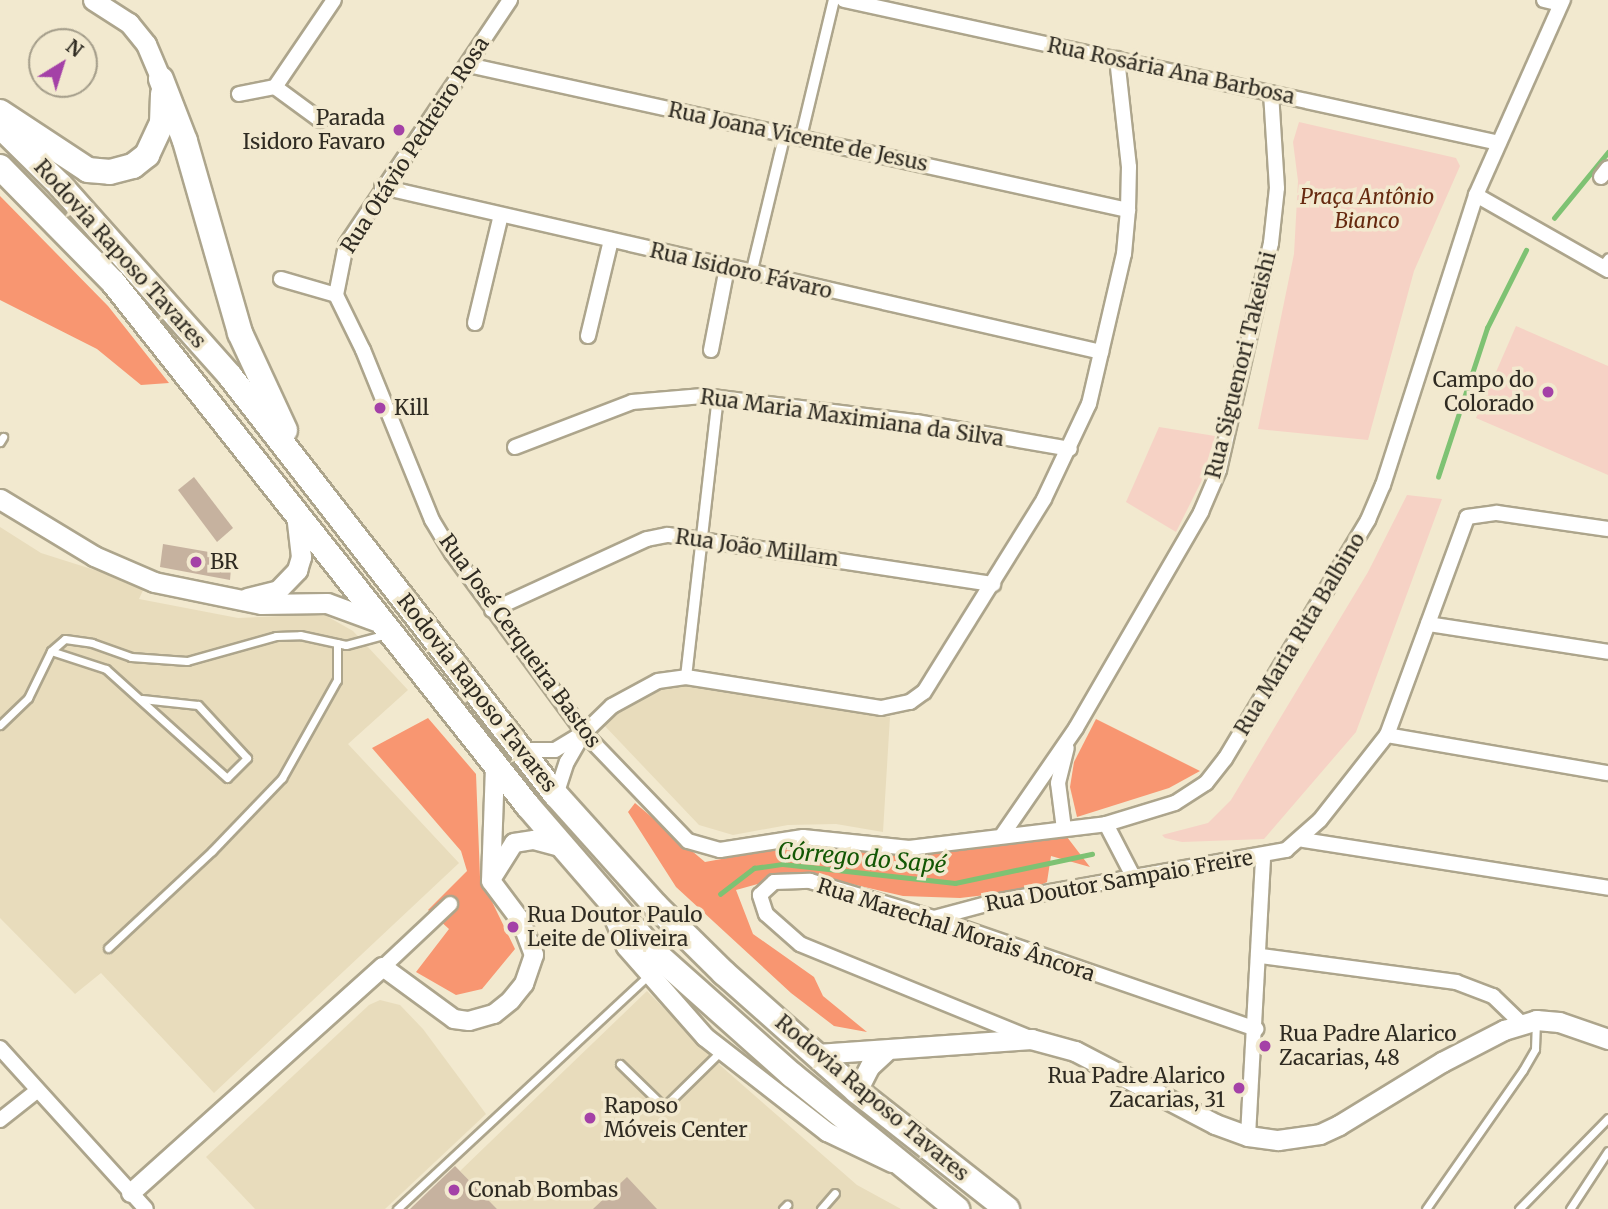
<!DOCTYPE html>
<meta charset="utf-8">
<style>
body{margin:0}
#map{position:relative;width:1608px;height:1209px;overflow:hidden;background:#f2e9cf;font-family:Merriweather,serif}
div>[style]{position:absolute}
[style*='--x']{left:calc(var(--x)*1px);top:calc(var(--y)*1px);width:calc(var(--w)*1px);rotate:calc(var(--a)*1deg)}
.built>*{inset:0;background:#e8dcbc}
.green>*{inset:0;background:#f6d2c5}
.forest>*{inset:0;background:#f89671}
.stream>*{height:4.5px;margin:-2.25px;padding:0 2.25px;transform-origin:2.25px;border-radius:2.25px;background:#7ec273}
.building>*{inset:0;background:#c6b29f}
.roads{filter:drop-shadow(2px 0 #ada58c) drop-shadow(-2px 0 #ada58c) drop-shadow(0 2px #ada58c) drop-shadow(0 -2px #ada58c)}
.service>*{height:7px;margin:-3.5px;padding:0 3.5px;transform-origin:3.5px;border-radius:3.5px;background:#fff}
.pedestrian>*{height:10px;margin:-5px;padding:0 5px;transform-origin:5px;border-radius:5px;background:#fff}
.minor>*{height:14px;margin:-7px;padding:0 7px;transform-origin:7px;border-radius:7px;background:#fff}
.tertiary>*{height:18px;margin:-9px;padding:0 9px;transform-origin:9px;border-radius:9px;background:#fff}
.secondary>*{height:19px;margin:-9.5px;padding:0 9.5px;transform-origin:9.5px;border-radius:9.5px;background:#fff}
.motorway>*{height:24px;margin:-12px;padding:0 12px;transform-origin:12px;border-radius:12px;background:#fff}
.dots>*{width:19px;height:19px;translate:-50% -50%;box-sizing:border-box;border:4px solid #f2e9cf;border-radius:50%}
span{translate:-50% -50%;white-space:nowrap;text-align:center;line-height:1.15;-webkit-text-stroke:7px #f2e9cf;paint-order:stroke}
.street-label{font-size:21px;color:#2f2b22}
.poi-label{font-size:21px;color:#2f2b22}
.right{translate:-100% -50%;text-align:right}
.left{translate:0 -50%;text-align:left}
.park-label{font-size:21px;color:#66290f;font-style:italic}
.water-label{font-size:23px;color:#135704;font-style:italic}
.north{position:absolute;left:28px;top:28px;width:70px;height:70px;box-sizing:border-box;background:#f2e9cf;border:2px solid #a49d8a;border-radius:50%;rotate:38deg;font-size:19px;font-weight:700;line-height:28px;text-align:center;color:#2f2b22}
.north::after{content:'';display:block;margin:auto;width:24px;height:32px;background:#a441a7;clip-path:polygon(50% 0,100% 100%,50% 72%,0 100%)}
</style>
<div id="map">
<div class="built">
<div style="clip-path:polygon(0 527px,41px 553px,145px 586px,139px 599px,238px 618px,323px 614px,353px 631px,408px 690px,348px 744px,459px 863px,214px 1093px,101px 973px,75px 994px,0 918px)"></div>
<div style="clip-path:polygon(680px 683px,890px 717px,883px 832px,836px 824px,788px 825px,733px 835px,699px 825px,602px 723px,631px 702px)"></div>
<div style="clip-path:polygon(647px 991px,721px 1066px,857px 1185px,901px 1209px,497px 1209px,460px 1171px)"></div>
<div style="clip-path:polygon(380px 1000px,400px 1005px,423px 1029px,486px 1114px,385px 1209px,255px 1209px,206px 1157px,369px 1005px)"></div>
</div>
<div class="green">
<div style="clip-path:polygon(1299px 122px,1456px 158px,1460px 166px,1414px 271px,1368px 440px,1258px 429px,1294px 254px,1298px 181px,1293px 142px)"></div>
<div style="clip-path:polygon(1516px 326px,1608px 366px,1608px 475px,1476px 418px)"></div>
<div style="clip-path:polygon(1159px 427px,1215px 436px,1201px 482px,1176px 532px,1126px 502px)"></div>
<div style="clip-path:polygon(1407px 495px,1442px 499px,1356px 732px,1264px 839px,1182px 842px,1165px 838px,1162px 835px,1208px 823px,1231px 800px,1368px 572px)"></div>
</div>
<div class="forest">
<div style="clip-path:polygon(0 196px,108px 306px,169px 383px,141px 385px,97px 349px,0 300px)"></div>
<div style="clip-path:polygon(428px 718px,476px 774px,480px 877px,515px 949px,482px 989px,456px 995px,416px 972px,449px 929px,428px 910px,467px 871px,461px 851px,372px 748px)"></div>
<div style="clip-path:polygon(1096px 719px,1200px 771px,1169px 788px,1077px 817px,1070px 787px,1074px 762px)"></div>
<div style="clip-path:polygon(635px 803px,705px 862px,777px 849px,883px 853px,1067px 837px,1090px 867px,1051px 856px,1047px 882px,1030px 890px,960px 898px,903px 896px,800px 872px,736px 890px,753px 934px,814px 977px,823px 996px,867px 1032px,834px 1026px,791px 993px,676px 887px,628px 812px)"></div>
</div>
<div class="stream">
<div style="--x:1554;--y:218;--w:85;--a:-50.7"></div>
<div style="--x:1438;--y:477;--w:157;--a:-71.8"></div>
<div style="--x:1487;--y:328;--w:87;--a:-63.4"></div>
<div style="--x:720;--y:894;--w:43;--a:-37.4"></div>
<div style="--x:754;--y:868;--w:29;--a:-8"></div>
<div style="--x:783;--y:864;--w:173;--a:6.3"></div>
<div style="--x:955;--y:883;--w:140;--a:-12"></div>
</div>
<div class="building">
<div style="clip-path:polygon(194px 477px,233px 528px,217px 542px,178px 490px)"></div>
<div style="clip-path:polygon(163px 544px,232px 556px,230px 580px,160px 567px)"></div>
<div style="clip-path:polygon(455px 1166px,497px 1209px,410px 1209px)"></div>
<div style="clip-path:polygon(627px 1177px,657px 1209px,593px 1209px)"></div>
</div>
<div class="roads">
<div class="service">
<div style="--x:1601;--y:266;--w:11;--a:-52"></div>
<div style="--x:0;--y:442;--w:6;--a:-59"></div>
<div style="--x:142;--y:699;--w:56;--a:6.1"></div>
<div style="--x:198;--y:705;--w:72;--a:47.2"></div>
<div style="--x:247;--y:758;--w:28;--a:135"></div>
<div style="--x:227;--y:778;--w:163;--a:-138"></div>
<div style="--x:106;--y:669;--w:58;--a:-161.9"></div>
<div style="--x:51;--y:651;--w:18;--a:-41"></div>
<div style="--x:65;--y:639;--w:27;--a:8"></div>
<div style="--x:92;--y:643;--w:41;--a:19.7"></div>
<div style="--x:131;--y:657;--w:56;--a:4.1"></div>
<div style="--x:187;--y:661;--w:92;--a:-15.7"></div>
<div style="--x:276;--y:636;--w:24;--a:-2"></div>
<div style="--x:300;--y:635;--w:47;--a:12.3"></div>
<div style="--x:346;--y:645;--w:42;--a:-15"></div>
<div style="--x:0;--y:725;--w:39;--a:-44"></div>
<div style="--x:28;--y:698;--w:52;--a:-63.9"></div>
<div style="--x:108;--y:948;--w:142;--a:-43"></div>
<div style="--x:212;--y:851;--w:101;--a:-46.2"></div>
<div style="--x:282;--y:778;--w:112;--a:-60.7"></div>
<div style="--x:337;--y:680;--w:37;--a:-90"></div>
<div style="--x:620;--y:1064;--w:56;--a:44.3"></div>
<div style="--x:660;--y:1103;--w:8;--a:0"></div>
<div style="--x:668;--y:1103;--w:74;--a:-44.5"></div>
<div style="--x:397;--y:1209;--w:342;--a:-42.9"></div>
<div style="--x:783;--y:1209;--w:6;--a:-45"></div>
<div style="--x:821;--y:1209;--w:21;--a:-49"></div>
<div style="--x:1426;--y:1209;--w:169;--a:-55.1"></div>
<div style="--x:1523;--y:1070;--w:24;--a:-60"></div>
<div style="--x:1535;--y:1049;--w:26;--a:-88"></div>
<div style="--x:1519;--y:1209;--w:127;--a:-45.6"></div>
<div style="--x:1570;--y:1209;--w:69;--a:-56.8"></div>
</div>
<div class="pedestrian">
<div style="--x:801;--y:137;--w:141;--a:-76.5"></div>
<div style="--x:751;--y:274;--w:145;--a:-76.4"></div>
<div style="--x:686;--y:677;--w:283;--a:-83.5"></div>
</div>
<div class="minor">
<div style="--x:844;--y:0;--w:670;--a:12.32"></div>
<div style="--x:1544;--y:0;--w:17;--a:13"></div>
<div style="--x:468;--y:65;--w:676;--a:12.39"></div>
<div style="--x:275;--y:87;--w:56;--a:36.3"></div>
<div style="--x:239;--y:94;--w:37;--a:-11"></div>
<div style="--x:275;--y:87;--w:105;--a:-55.9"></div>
<div style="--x:1601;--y:177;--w:11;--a:-52"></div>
<div style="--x:382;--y:187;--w:738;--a:12.92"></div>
<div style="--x:1476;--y:195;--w:152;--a:29.6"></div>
<div style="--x:281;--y:279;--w:57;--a:16.2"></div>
<div style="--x:336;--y:295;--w:61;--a:63.9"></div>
<div style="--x:363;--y:350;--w:183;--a:67.9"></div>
<div style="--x:432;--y:520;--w:39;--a:59"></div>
<div style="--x:452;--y:553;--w:223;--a:53.7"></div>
<div style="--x:584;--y:733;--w:150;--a:46.1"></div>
<div style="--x:688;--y:841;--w:33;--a:16"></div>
<div style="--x:720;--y:850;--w:84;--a:-8.9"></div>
<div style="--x:803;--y:837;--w:107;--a:5.9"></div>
<div style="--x:909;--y:848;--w:198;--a:-6.9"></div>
<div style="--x:1106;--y:824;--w:72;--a:-16.9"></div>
<div style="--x:1175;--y:803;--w:37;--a:-33"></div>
<div style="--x:1206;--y:783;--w:31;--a:-52"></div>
<div style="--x:1225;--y:759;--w:279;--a:-59.1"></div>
<div style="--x:1368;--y:520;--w:38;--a:-67"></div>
<div style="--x:1383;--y:485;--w:305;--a:-72.2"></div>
<div style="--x:1476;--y:195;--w:214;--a:-66"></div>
<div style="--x:336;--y:295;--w:51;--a:-78.7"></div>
<div style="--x:346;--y:245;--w:295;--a:-56.2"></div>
<div style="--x:475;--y:323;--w:111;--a:-76.5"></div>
<div style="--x:588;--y:336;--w:99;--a:-76.5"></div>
<div style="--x:711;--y:350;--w:84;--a:-79"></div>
<div style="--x:515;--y:447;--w:125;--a:-21"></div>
<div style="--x:632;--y:402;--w:71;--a:-4.8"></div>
<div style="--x:703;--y:396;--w:215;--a:7"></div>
<div style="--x:916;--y:422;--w:156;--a:9.9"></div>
<div style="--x:492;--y:610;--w:170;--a:-24.6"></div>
<div style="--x:647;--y:539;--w:21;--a:-11"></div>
<div style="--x:668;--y:535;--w:329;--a:8.6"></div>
<div style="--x:1428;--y:624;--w:182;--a:8.8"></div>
<div style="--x:1387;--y:735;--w:224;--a:9.8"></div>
<div style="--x:521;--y:750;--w:34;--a:0"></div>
<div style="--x:555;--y:750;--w:29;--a:-31"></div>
<div style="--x:556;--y:795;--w:35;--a:-72"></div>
<div style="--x:567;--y:762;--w:34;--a:-60"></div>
<div style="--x:584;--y:733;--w:39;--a:-44"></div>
<div style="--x:612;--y:706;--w:52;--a:-28.5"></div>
<div style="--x:658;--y:681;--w:28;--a:-8"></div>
<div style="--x:686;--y:677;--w:197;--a:9"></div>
<div style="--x:881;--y:708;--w:30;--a:-12"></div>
<div style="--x:910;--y:702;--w:17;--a:-36"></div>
<div style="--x:924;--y:692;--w:227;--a:-58.1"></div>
<div style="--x:1044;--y:499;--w:105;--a:-64.7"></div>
<div style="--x:1089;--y:404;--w:154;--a:-76.9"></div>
<div style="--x:1124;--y:254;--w:44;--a:-84.8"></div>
<div style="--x:1128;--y:210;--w:43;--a:-88.7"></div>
<div style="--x:1129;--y:167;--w:109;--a:-96.3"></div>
<div style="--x:1106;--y:824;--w:59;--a:62.6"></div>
<div style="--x:1064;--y:829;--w:46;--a:-97.4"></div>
<div style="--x:1058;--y:783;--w:36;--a:-76"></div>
<div style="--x:1003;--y:834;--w:129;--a:-55.4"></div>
<div style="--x:1076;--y:728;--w:250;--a:-59.9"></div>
<div style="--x:1201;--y:512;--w:46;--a:-66.8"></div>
<div style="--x:1219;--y:470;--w:233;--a:-77.1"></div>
<div style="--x:1271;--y:243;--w:55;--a:-83.8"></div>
<div style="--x:1277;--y:188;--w:95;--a:-93.6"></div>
<div style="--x:1303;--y:840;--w:309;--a:8.9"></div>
<div style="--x:934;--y:918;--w:62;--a:-14.9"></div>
<div style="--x:994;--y:902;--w:297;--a:-10.1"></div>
<div style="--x:1286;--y:850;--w:45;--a:-41.4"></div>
<div style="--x:1320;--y:820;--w:108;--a:-51.8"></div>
<div style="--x:1387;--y:735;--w:232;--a:-69.8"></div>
<div style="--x:1467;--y:517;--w:30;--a:-8"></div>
<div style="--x:1497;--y:513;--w:112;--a:8.2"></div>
<div style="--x:1261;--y:956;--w:197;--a:7.6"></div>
<div style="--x:1456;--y:982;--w:40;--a:21"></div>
<div style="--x:1493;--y:996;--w:40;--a:44"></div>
<div style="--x:383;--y:967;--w:92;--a:-43.2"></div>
<div style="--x:1030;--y:1038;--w:248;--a:-157.8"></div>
<div style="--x:800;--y:944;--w:45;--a:-138.6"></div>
<div style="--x:766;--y:914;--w:20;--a:-108"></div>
<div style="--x:760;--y:895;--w:19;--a:-43"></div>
<div style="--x:774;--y:882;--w:36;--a:-2"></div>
<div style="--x:810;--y:881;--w:129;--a:16.6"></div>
<div style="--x:934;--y:918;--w:341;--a:19"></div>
<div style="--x:0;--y:1048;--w:217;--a:47.8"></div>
<div style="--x:0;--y:1120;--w:48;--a:-38.3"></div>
<div style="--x:1248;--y:1136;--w:281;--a:-86.9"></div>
</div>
<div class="tertiary">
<div style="--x:492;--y:878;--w:41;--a:-57.8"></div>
<div style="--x:514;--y:843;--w:20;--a:-9"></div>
<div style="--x:534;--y:840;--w:28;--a:15"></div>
<div style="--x:610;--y:909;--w:41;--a:67.2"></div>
<div style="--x:626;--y:947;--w:120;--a:48.7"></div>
<div style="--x:705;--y:1037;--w:155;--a:37.9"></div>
<div style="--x:827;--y:1132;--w:72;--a:25.5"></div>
<div style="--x:131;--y:1193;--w:338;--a:-41.9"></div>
<div style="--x:383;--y:967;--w:88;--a:36.2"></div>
<div style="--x:454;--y:1019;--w:15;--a:8"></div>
<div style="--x:469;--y:1021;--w:26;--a:-16"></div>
<div style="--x:494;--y:1014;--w:22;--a:-39"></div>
<div style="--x:511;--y:1000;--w:21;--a:-51"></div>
<div style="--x:524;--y:984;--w:31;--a:-71"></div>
<div style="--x:534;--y:955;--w:36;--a:-111"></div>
<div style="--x:521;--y:921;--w:50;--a:-126.9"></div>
<div style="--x:491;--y:881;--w:117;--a:-88"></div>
</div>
<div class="secondary">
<div style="--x:93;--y:0;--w:43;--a:32.6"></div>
<div style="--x:129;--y:23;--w:27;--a:51"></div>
<div style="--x:146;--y:44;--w:38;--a:67"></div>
<div style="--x:0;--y:499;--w:110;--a:31.2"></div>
<div style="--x:94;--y:556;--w:65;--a:23.4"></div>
<div style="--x:154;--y:582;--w:109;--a:11.6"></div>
<div style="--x:261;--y:604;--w:66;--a:-0.9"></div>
<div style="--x:327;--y:603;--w:61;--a:20.2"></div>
<div style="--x:247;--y:598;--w:32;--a:-14"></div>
<div style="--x:278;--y:590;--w:28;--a:-46"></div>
<div style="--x:297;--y:570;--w:14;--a:-73"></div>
<div style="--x:301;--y:557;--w:43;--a:-96.6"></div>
<div style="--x:817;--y:1054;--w:215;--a:-4"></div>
<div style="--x:1031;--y:1039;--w:46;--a:15.3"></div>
<div style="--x:1075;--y:1051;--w:158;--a:27.5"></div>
<div style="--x:1215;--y:1124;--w:35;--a:20"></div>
<div style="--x:1248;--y:1136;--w:30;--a:8"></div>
<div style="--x:1278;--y:1140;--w:42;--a:-8.1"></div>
<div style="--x:1320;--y:1134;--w:21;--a:-25"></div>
<div style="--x:1339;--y:1125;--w:121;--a:-31.5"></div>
<div style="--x:1442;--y:1062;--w:70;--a:-27.3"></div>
<div style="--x:1504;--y:1030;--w:34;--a:-17"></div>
<div style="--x:1536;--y:1020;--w:23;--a:5"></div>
<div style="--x:1559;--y:1022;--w:52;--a:19.1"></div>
<div style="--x:857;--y:1091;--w:28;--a:-63"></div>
<div style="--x:870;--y:1066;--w:21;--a:-43"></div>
</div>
<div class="motorway">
<div style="--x:161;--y:79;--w:66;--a:68.8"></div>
<div style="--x:185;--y:141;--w:200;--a:74"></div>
<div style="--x:240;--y:333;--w:107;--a:65.1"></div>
<div style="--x:0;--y:112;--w:105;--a:33.4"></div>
<div style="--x:88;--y:170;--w:22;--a:5"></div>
<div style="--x:110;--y:172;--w:24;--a:-15"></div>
<div style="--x:133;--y:166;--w:18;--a:-38"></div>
<div style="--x:147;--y:155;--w:35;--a:-65"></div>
<div style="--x:162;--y:123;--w:29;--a:-88"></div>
<div style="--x:0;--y:126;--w:84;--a:44.5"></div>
<div style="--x:60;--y:185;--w:256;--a:48.3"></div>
<div style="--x:230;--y:376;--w:531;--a:52.12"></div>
<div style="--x:556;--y:795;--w:149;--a:48"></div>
<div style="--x:656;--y:906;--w:95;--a:44.6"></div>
<div style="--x:724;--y:973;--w:178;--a:41.6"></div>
<div style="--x:857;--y:1091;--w:191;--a:38.2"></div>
<div style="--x:0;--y:167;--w:161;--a:45.5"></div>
<div style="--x:113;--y:282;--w:668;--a:51.62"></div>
<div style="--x:528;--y:806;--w:196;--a:49.1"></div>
<div style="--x:656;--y:954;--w:182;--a:41.7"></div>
<div style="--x:792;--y:1075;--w:213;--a:39.1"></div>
</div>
</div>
<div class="dots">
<div style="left:399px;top:130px;background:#a441a7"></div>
<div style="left:1548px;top:392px;background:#a441a7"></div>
<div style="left:380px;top:408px;background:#a441a7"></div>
<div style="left:196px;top:562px;background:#a441a7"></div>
<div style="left:513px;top:927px;background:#a441a7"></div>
<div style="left:1265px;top:1046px;background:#a441a7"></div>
<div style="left:1239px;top:1088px;background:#a441a7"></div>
<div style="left:590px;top:1118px;background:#a441a7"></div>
<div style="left:454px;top:1190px;background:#a441a7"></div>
</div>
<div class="street-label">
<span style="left:1171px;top:71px;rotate:12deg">Rua Rosária Ana Barbosa</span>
<span style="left:798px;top:137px;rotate:12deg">Rua Joana Vicente de Jesus</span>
<span style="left:415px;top:145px;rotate:-57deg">Rua Otávio Pedreiro Rosa</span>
<span style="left:120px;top:254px;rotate:48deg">Rodovia Raposo Tavares</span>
<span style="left:741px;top:271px;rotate:13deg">Rua Isidoro Fávaro</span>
<span style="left:1241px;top:365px;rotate:-76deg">Rua Siguenori Takeishi</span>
<span style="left:852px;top:418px;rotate:8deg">Rua Maria Maximiana da Silva</span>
<span style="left:757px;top:548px;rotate:8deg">Rua João Millam</span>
<span style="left:1300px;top:634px;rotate:-59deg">Rua Maria Rita Balbino</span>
<span style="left:520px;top:641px;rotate:54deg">Rua José Cerqueira Bastos</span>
<span style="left:477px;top:693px;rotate:52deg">Rodovia Raposo Tavares</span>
<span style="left:1119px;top:881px;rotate:-10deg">Rua Doutor Sampaio Freire</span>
<span style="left:956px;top:930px;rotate:18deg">Rua Marechal Morais Âncora</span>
<span style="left:872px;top:1098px;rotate:40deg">Rodovia Raposo Tavares</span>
</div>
<div class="poi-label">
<span class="right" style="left:385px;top:130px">Parada<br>Isidoro Favaro</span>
<span class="right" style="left:1534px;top:392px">Campo do<br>Colorado</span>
<span class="left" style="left:394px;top:408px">Kill</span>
<span class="left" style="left:210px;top:562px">BR</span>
<span class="left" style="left:527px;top:927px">Rua Doutor Paulo<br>Leite de Oliveira</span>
<span class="left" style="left:1279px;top:1046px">Rua Padre Alarico<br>Zacarias, 48</span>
<span class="right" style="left:1225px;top:1088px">Rua Padre Alarico<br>Zacarias, 31</span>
<span class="left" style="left:604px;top:1118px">Raposo<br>Móveis Center</span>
<span class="left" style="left:468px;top:1190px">Conab Bombas</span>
</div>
<div class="park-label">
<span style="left:1367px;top:209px">Praça Antônio<br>Bianco</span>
</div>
<div class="water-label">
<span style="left:862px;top:858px;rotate:5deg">Córrego do Sapé</span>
</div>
<div class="north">N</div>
</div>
